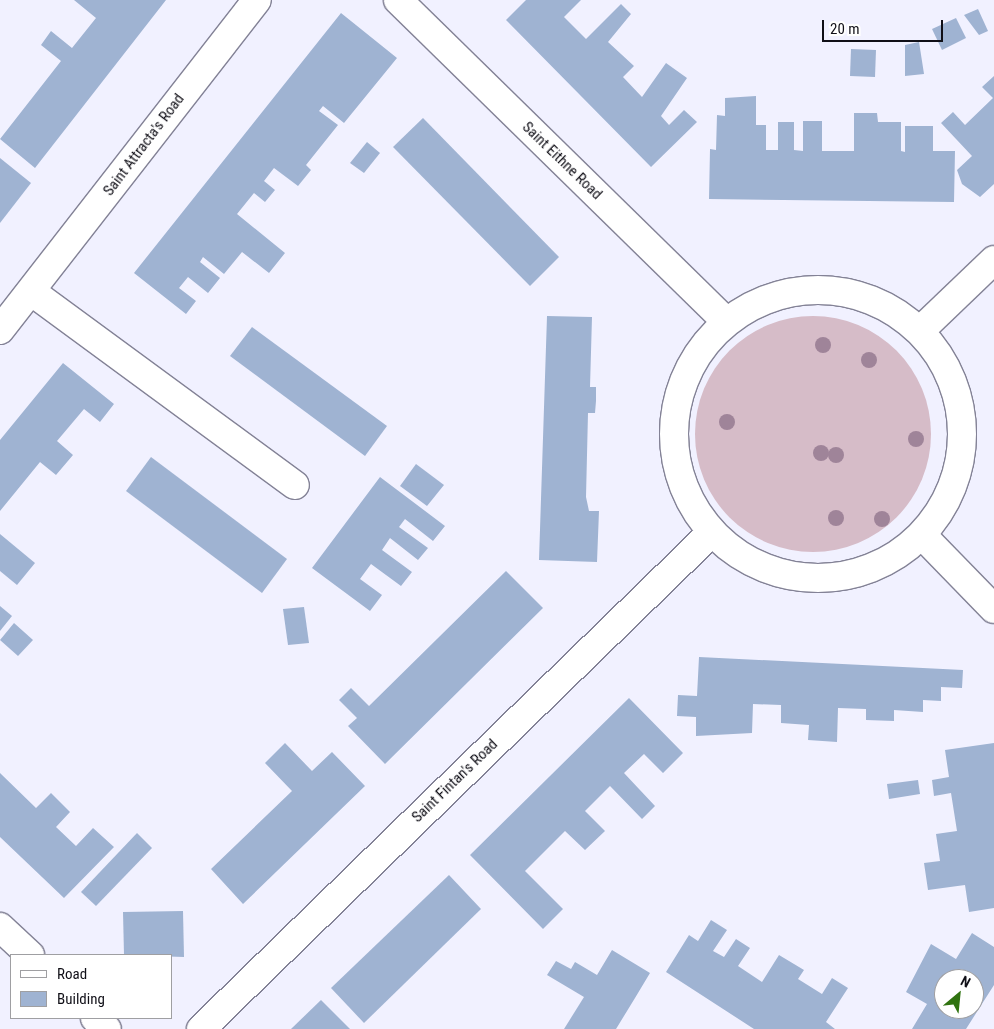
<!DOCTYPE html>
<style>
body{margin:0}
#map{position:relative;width:994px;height:1029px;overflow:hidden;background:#f1f1ff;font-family:"Roboto Condensed",sans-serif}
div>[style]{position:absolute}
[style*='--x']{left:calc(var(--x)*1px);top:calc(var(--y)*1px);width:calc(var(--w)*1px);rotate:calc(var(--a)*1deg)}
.green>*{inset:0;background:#d6bcc8}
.round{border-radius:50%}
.building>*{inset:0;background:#9fb3d2}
.roads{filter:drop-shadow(1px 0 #838296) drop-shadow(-1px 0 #838296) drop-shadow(0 1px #838296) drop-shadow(0 -1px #838296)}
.minor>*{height:28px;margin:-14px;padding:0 14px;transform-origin:14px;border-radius:14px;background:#fff}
.minor>.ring{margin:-14px;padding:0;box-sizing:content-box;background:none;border:28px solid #fff;border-radius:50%}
.trees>*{width:16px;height:16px;margin:-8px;border-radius:50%;background:#9f8499}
span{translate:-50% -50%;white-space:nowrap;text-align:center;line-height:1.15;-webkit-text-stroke:4px #fff;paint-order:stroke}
.street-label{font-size:15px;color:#100f17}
.legend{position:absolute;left:10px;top:954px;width:162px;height:65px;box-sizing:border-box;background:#fff;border:1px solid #9f9fa2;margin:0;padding:6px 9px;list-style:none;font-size:15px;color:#100f17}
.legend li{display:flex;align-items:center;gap:10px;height:25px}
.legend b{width:25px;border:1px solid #9f9fa2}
.north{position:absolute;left:934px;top:969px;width:50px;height:50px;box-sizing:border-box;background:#fff;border:1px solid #9f9fa2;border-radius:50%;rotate:28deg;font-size:14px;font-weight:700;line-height:20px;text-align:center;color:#100f17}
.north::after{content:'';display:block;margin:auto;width:18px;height:22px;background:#307310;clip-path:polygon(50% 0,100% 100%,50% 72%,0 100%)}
.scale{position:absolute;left:822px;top:20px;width:121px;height:22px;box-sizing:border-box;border:2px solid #100f17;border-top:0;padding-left:6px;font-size:15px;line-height:18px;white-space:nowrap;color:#100f17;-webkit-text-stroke:4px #fff;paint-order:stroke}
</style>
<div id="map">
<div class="green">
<div class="round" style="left:695px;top:316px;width:236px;height:236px"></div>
</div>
<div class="building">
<div style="clip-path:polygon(74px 0,166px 0,35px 168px,0 139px,61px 61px,41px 45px,51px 31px,72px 48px,96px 18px)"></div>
<div style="clip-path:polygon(526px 0,581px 0,564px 17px,586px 39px,621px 4px,631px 14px,608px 42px,634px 66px,623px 77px,642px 97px,666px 63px,687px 78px,661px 116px,669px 125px,684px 110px,697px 122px,651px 167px,506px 20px)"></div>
<div style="clip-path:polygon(978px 9px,988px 31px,979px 35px,964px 15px)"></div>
<div style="clip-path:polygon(341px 13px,397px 58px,344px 123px,323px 106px,319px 111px,338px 125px,306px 165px,311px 170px,298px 186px,274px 168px,264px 181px,275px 190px,265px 202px,254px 193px,237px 214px,285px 253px,269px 273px,242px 252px,224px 274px,203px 257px,200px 262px,220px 278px,208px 293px,188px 277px,179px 288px,196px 301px,186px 314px,134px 273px)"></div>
<div style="clip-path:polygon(956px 18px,966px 38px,942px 50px,932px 29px)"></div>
<div style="clip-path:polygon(919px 42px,924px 74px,905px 76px,905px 45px)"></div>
<div style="clip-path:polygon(851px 49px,876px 50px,875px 77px,850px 76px)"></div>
<div style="clip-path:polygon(994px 76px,994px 184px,980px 197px,962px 184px,957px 170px,972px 156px,941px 123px,953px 112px,965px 125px,993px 98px,982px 87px)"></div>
<div style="clip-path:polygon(756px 96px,756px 125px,766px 125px,766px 150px,778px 150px,778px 122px,794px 122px,794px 150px,803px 151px,803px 121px,822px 121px,822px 151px,854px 151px,854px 113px,877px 113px,878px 122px,901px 122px,901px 151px,905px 152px,905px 126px,933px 126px,933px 151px,955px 151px,954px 202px,709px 199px,710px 149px,716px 150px,717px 115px,725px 116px,725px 98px)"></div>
<div style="clip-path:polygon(423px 118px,559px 257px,530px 286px,393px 147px)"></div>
<div style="clip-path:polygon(367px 142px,380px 153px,364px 173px,350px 163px)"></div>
<div style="clip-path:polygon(0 158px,31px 183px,0 223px)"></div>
<div style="clip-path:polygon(547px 316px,592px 317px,590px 387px,596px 387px,596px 401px,595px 413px,588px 413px,586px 497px,589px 511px,599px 511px,597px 562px,539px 560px)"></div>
<div style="clip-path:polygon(252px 327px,387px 426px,365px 456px,230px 356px)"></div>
<div style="clip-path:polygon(63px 363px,114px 404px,100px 422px,84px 409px,57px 441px,73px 455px,56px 475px,40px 462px,0 511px,0 440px)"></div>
<div style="clip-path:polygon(151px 457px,287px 559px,262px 593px,126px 491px)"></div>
<div style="clip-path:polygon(416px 464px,444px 485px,427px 506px,400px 486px)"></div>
<div style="clip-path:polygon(380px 477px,445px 526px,433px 541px,405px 519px,399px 527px,428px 548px,418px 560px,390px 538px,382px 550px,412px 572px,401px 586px,371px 564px,360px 579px,382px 595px,370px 611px,312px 568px)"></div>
<div style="clip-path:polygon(0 534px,35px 563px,17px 585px,0 571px)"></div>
<div style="clip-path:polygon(506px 571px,543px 608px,385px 764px,348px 726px,357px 718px,339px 700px,351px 688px,369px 706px)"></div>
<div style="clip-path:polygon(0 606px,12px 616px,0 631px)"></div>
<div style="clip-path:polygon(304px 607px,309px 643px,288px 645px,283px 609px)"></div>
<div style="clip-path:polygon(14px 623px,33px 640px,18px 656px,0 640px)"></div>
<div style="clip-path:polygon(699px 657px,963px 670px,962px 688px,941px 687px,941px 701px,923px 700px,923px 712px,894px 710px,894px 721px,866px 720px,866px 709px,838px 708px,837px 742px,808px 740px,809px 725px,781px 723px,781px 705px,753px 704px,752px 733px,696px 736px,696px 717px,677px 716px,678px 695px,697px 696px)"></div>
<div style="clip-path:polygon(629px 698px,683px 753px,663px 773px,644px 754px,624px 773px,655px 806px,642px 819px,610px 786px,585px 811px,605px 831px,585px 850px,565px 831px,525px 871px,563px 909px,543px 929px,470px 855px)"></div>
<div style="clip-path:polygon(285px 743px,312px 771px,332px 752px,365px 786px,243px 904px,211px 869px,292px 791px,265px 763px)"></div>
<div style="clip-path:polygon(994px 743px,994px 908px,969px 912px,965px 885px,928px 890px,924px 863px,940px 861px,936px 834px,957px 831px,951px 793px,934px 796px,932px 780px,949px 777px,945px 750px)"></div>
<div style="clip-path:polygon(0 773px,36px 808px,51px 793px,70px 812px,56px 827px,76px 846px,93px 828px,114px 847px,64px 898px,0 837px)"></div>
<div style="clip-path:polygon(918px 780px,920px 794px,889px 799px,887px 784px)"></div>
<div style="clip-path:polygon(137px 833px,152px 848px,96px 906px,81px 892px)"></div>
<div style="clip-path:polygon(449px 875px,481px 909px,364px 1023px,331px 988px)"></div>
<div style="clip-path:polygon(183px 911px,184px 957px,124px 955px,123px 912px)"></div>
<div style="clip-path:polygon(711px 920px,727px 930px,713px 951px,724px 957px,736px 939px,750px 948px,738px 966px,762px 982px,779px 955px,804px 970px,798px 979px,822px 994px,832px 978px,848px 988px,826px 1022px,835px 1029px,754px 1029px,666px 972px,689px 935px,698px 941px)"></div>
<div style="clip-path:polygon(evenodd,972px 933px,994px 947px,994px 985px,966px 1029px,912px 1029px,927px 1004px,906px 992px,931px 944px,956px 959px,972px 933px,944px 979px,974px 979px,974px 1009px,944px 1009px,944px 979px)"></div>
<div style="clip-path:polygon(612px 950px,650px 973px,635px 998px,616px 1029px,564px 1029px,584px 997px,547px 975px,556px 961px,571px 969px,575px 962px,597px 975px)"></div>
<div style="clip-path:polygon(321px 1000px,350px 1029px,291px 1029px)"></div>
</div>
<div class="roads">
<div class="minor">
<div style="--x:398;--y:0;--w:460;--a:44.4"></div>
<div class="ring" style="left:674px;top:290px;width:260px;height:260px"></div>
<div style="--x:32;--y:292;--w:326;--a:36.3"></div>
<div style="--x:923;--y:328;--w:98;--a:-43.8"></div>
<div style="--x:0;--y:330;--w:418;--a:-52.1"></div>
<div style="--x:922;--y:535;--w:103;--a:45.8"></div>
<div style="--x:0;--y:927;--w:41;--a:43"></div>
<div style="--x:95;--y:1018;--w:16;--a:43"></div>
<div style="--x:201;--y:1029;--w:710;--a:-44.2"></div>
</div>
</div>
<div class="trees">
<div style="left:823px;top:345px"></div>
<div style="left:869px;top:360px"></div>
<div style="left:727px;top:422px"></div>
<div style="left:916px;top:439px"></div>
<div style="left:821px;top:453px"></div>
<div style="left:836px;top:455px"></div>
<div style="left:836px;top:518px"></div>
<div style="left:882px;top:519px"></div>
</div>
<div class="street-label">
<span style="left:144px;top:145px;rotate:-53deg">Saint Attracta's Road</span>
<span style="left:562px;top:161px;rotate:44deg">Saint Eithne Road</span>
<span style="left:455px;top:781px;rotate:-44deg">Saint Fintan's Road</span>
</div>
<ul class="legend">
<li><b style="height:6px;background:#fff"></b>Road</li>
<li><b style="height:14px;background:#9fb3d2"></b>Building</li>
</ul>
<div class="north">N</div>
<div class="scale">20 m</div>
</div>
